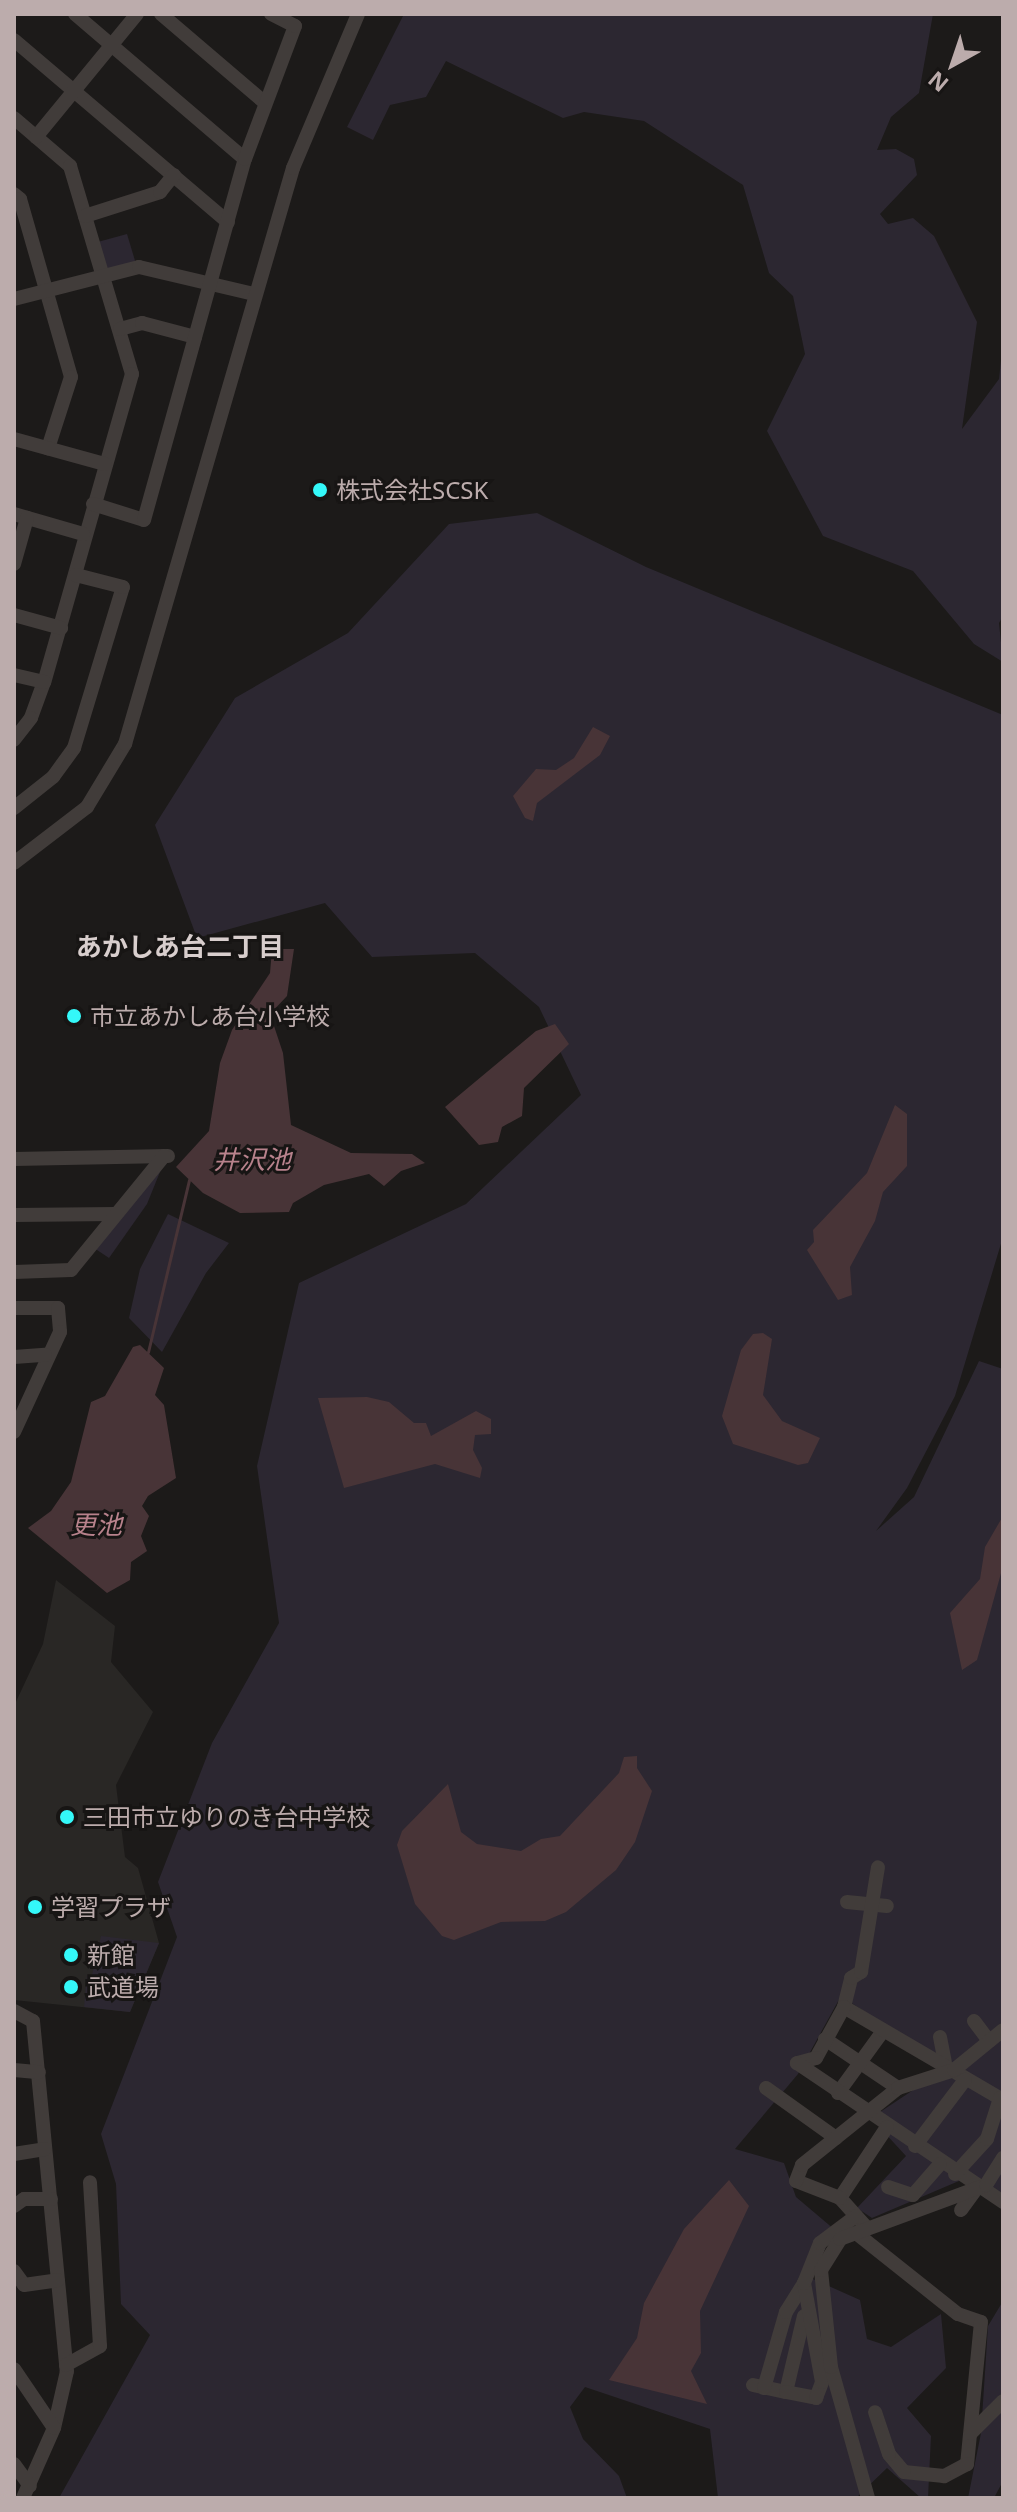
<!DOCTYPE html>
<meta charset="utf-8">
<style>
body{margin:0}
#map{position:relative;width:1017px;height:2512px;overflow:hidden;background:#1c1a19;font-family:"Noto Sans","Noto Sans JP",sans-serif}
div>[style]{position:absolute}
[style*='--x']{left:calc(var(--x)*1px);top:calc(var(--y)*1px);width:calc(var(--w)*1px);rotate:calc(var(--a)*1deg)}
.built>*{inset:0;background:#292725}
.green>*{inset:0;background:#2c2731}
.water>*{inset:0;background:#483437}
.stream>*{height:3px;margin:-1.5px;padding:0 1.5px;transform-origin:1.5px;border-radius:1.5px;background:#483437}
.minor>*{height:14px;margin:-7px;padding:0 7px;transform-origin:7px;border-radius:7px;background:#413c3a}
.dots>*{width:22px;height:22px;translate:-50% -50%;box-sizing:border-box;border:4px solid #171514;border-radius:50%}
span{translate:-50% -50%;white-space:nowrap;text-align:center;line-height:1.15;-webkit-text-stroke:6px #171514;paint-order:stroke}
.poi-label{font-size:24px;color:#bcacac}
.left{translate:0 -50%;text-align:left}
.neighbourhood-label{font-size:26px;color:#d8cecd;font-weight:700}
.water-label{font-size:26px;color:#b8828c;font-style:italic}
.frame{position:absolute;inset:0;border:16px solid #bcacac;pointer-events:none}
.north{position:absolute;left:913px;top:24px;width:80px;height:80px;-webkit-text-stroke:6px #171514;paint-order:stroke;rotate:220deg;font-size:22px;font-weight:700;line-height:32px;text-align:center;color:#bcacac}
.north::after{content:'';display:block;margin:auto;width:28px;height:36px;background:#bcacac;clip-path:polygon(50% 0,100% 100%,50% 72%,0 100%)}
</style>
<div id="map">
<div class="built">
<div style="clip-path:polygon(56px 1580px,115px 1626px,111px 1662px,153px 1712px,116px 1785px,125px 1857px,138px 1868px,159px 1943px,130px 2012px,14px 2000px,14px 1706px,43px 1644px)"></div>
</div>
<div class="green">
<div style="clip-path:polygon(404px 14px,933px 14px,919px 93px,891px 117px,877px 150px,896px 149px,914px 159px,917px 175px,880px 214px,888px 224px,913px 218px,934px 236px,977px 322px,962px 429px,999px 379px,1003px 342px,1003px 616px,999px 623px,1003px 662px,974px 644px,913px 571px,823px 536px,767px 431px,805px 354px,793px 296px,769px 273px,743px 185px,644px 121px,584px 112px,563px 118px,446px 61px,426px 97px,390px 105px,373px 140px,347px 127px)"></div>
<div style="clip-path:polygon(127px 234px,136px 264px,104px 276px,94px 243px)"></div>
<div style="clip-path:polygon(537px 513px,646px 567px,1003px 715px,1003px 1237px,955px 1396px,907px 1488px,876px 1531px,914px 1497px,979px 1361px,1003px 1369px,1003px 2204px,966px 2178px,872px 2218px,857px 2208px,906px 2156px,871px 2118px,948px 2067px,841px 1996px,798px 2074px,735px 2149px,784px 2163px,796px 2197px,835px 2230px,804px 2275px,860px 2300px,867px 2339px,891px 2347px,941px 2314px,946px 2368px,907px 2408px,931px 2436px,928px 2498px,921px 2498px,887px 2468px,856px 2498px,718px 2498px,710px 2429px,585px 2387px,570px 2407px,583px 2439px,619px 2476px,627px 2498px,59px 2498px,150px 2335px,121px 2304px,116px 2184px,101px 2134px,177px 1937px,158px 1882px,212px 1743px,279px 1623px,257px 1466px,299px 1283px,466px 1204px,581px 1095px,539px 1007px,475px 953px,372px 957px,325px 903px,197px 938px,155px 825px,235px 698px,348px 633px,449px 524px)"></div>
<div style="clip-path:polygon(164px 1162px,147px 1204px,109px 1258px,94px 1248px)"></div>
<div style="clip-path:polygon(168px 1214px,229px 1243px,206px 1273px,162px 1352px,129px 1318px,140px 1269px)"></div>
<div style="clip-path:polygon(101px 1936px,159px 1943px,130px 2012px,84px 2007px,87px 1975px,92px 1975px)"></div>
<div style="clip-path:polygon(1003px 2301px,1003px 2481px,994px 2498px,968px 2498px,981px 2433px,988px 2326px)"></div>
</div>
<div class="water">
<div style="clip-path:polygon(593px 727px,610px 736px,600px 755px,537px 803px,533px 821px,525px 818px,513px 796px,536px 769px,556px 770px,574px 758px)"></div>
<div style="clip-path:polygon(272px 949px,294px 949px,287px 996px,270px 1014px,283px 1053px,291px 1125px,351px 1153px,412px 1154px,425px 1163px,401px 1171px,384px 1186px,369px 1174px,324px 1185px,293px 1203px,289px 1212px,240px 1213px,203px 1193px,176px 1167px,209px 1131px,220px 1063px,232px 1030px,270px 973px)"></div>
<div style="clip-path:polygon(555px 1024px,569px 1044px,524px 1088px,522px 1116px,502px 1127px,498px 1142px,479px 1145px,445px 1107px,536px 1031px)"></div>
<div style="clip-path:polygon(895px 1105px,907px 1114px,907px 1166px,883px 1192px,875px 1221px,850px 1267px,852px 1295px,838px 1300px,807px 1250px,814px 1242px,813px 1230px,867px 1173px)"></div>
<div style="clip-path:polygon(763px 1333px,772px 1339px,763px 1395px,782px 1421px,820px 1438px,808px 1463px,798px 1465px,733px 1444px,722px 1416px,741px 1350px,753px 1334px)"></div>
<div style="clip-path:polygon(140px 1345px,164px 1368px,155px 1395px,164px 1405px,176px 1478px,148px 1496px,142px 1506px,149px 1516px,141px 1536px,147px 1551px,131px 1562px,130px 1580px,107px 1593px,28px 1528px,51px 1511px,71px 1482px,91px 1402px,105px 1396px,133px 1347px)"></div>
<div style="clip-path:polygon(367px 1397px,389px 1402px,414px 1423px,426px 1423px,431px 1436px,476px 1411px,491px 1419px,491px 1434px,475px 1435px,473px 1450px,482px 1468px,480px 1478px,435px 1464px,344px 1488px,318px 1398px)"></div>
<div style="clip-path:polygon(1003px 1516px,1003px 1566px,977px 1660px,962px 1670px,950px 1613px,980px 1579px,985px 1547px)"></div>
<div style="clip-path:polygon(637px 1756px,637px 1768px,652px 1791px,635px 1842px,616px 1870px,566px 1912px,545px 1921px,501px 1922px,454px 1940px,442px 1936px,415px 1904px,397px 1845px,402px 1831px,448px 1784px,461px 1832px,477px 1844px,521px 1851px,541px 1839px,560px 1836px,619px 1773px,624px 1757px)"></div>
<div style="clip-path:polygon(729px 2180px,749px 2206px,700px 2311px,701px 2353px,691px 2371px,707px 2404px,609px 2380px,637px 2338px,644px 2303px,684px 2229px)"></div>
</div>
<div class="stream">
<div style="--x:148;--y:1352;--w:177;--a:-76.6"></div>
</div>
<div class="minor">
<div style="--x:75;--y:14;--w:223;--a:40.5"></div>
<div style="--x:161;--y:14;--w:134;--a:40.5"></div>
<div style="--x:14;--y:40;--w:281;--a:40.4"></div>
<div style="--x:14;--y:118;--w:74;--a:40.6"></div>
<div style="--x:70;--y:166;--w:217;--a:73.4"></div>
<div style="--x:132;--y:374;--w:320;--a:105.9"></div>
<div style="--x:44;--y:682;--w:38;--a:110"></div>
<div style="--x:31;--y:718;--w:28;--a:128"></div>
<div style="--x:36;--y:137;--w:159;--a:-50.6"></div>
<div style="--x:14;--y:194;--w:8;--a:40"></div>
<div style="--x:20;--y:199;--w:185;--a:74"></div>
<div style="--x:71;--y:377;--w:75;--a:107.9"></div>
<div style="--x:85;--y:216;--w:79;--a:-17.7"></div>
<div style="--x:160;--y:192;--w:22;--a:-51"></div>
<div style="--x:14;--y:299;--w:129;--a:-14.4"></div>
<div style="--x:139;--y:267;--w:118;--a:13.2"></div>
<div style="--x:120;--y:329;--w:23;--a:-15"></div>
<div style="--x:142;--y:323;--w:55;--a:14.8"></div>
<div style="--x:14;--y:439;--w:94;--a:15.4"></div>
<div style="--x:93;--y:504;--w:53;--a:17.4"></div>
<div style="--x:144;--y:520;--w:375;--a:-74.4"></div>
<div style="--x:245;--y:159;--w:142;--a:-69.4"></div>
<div style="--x:295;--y:26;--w:27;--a:-153"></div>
<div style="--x:14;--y:514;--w:72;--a:16.2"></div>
<div style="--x:14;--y:564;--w:48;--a:-74.2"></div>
<div style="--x:14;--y:615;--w:49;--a:15.5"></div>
<div style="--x:14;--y:675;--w:31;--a:13"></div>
<div style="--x:14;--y:808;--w:50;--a:-38.5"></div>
<div style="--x:53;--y:777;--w:36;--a:-54"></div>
<div style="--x:74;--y:748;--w:168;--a:-73.1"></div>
<div style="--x:123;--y:587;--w:49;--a:-165.7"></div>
<div style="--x:14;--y:863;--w:92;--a:-37.5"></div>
<div style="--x:87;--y:807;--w:74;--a:-58.9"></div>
<div style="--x:125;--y:744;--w:600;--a:-73.74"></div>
<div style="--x:293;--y:168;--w:167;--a:-67.1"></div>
<div style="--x:14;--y:1159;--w:154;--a:-1.1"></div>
<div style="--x:14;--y:1215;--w:102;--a:-0.6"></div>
<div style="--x:14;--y:1272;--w:57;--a:-2"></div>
<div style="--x:71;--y:1270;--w:147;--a:-50.8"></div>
<div style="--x:14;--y:1308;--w:44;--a:0"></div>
<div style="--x:58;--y:1308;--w:24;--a:85"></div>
<div style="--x:60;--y:1332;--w:110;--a:114.7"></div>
<div style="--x:14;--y:1357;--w:31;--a:-4"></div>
<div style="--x:847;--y:1902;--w:40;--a:5.7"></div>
<div style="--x:844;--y:2007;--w:30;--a:-76"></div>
<div style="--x:851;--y:1978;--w:12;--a:-31"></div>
<div style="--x:861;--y:1972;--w:106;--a:-80.8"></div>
<div style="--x:14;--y:2011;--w:21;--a:28"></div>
<div style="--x:33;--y:2021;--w:352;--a:84.5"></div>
<div style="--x:67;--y:2371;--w:58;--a:102.8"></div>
<div style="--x:54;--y:2428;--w:77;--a:113.9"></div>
<div style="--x:974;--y:2021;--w:25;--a:53"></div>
<div style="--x:940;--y:2037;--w:25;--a:79"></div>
<div style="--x:825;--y:2039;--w:88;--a:33.9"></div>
<div style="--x:14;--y:2070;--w:25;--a:5"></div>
<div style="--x:766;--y:2088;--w:86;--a:35.5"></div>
<div style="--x:838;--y:2093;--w:77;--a:-54"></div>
<div style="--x:1003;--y:2100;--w:184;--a:-149.7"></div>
<div style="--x:844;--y:2007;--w:58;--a:118.8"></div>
<div style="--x:816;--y:2058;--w:20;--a:165"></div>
<div style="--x:797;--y:2063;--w:249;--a:34"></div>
<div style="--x:915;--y:2146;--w:83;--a:-52.9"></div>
<div style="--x:14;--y:2154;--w:31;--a:-9"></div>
<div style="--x:955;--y:2174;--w:47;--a:-47.6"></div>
<div style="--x:987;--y:2139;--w:43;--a:-72.4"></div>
<div style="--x:888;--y:2187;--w:26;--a:18"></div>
<div style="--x:913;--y:2195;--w:41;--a:-48.9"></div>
<div style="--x:840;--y:2198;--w:85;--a:-56.5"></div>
<div style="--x:14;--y:2206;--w:12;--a:-35"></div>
<div style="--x:24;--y:2199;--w:27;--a:0"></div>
<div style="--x:961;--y:2210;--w:26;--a:-54"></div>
<div style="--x:867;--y:2228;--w:40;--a:-132"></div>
<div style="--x:840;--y:2198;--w:47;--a:-158.9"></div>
<div style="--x:796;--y:2181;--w:17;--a:-69"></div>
<div style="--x:802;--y:2165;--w:123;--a:-38.7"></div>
<div style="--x:898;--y:2088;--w:59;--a:-17.8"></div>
<div style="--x:954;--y:2070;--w:63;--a:-39.2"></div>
<div style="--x:856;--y:2233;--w:130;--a:38.5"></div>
<div style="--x:958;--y:2314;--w:24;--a:19"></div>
<div style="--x:981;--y:2322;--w:143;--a:95.6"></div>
<div style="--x:967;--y:2464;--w:26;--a:152"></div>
<div style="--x:944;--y:2476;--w:40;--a:-174.3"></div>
<div style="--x:904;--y:2472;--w:23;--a:-130"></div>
<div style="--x:889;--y:2454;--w:44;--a:-108.4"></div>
<div style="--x:14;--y:2271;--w:17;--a:54"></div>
<div style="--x:24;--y:2285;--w:34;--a:-8"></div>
<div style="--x:66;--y:2365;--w:39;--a:-29"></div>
<div style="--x:100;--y:2346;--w:164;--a:-93.5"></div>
<div style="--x:14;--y:2369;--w:71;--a:55.9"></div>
<div style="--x:753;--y:2385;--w:34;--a:12"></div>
<div style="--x:786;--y:2392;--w:78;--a:-76.7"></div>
<div style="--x:764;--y:2388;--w:79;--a:-73.9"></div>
<div style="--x:786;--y:2312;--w:34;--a:-58"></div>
<div style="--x:786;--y:2392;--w:31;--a:11"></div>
<div style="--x:816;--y:2398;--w:17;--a:-69"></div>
<div style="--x:822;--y:2382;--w:101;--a:-100.3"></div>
<div style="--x:804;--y:2283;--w:43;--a:-68.2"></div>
<div style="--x:820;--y:2243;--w:45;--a:-36.9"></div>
<div style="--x:971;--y:2433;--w:45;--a:-45"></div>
<div style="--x:14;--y:2464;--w:27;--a:54"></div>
<div style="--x:868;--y:2498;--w:136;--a:-105.8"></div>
<div style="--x:831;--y:2367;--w:98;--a:-95.9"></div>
<div style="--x:821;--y:2270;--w:36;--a:-58"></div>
<div style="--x:840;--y:2239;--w:156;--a:-20.3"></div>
<div style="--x:986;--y:2185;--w:32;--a:-58"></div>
</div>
<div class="dots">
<div style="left:320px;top:490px;background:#34f8f9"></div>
<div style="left:74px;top:1016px;background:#34f8f9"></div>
<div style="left:67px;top:1817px;background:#34f8f9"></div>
<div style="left:35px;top:1907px;background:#34f8f9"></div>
<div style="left:71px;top:1955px;background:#34f8f9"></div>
<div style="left:71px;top:1987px;background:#34f8f9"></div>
</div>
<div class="poi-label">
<span class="left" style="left:336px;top:490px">株式会社SCSK</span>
<span class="left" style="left:90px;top:1016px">市立あかしあ台小学校</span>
<span class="left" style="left:83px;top:1817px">三田市立ゆりのき台中学校</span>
<span class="left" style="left:51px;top:1907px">学習プラザ</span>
<span class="left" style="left:87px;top:1955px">新館</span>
<span class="left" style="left:87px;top:1987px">武道場</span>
</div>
<div class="neighbourhood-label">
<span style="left:180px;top:947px">あかしあ台二丁目</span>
</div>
<div class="water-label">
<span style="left:252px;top:1160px">井沢池</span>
<span style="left:96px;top:1525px">更池</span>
</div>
<div class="frame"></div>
<div class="north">N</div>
</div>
